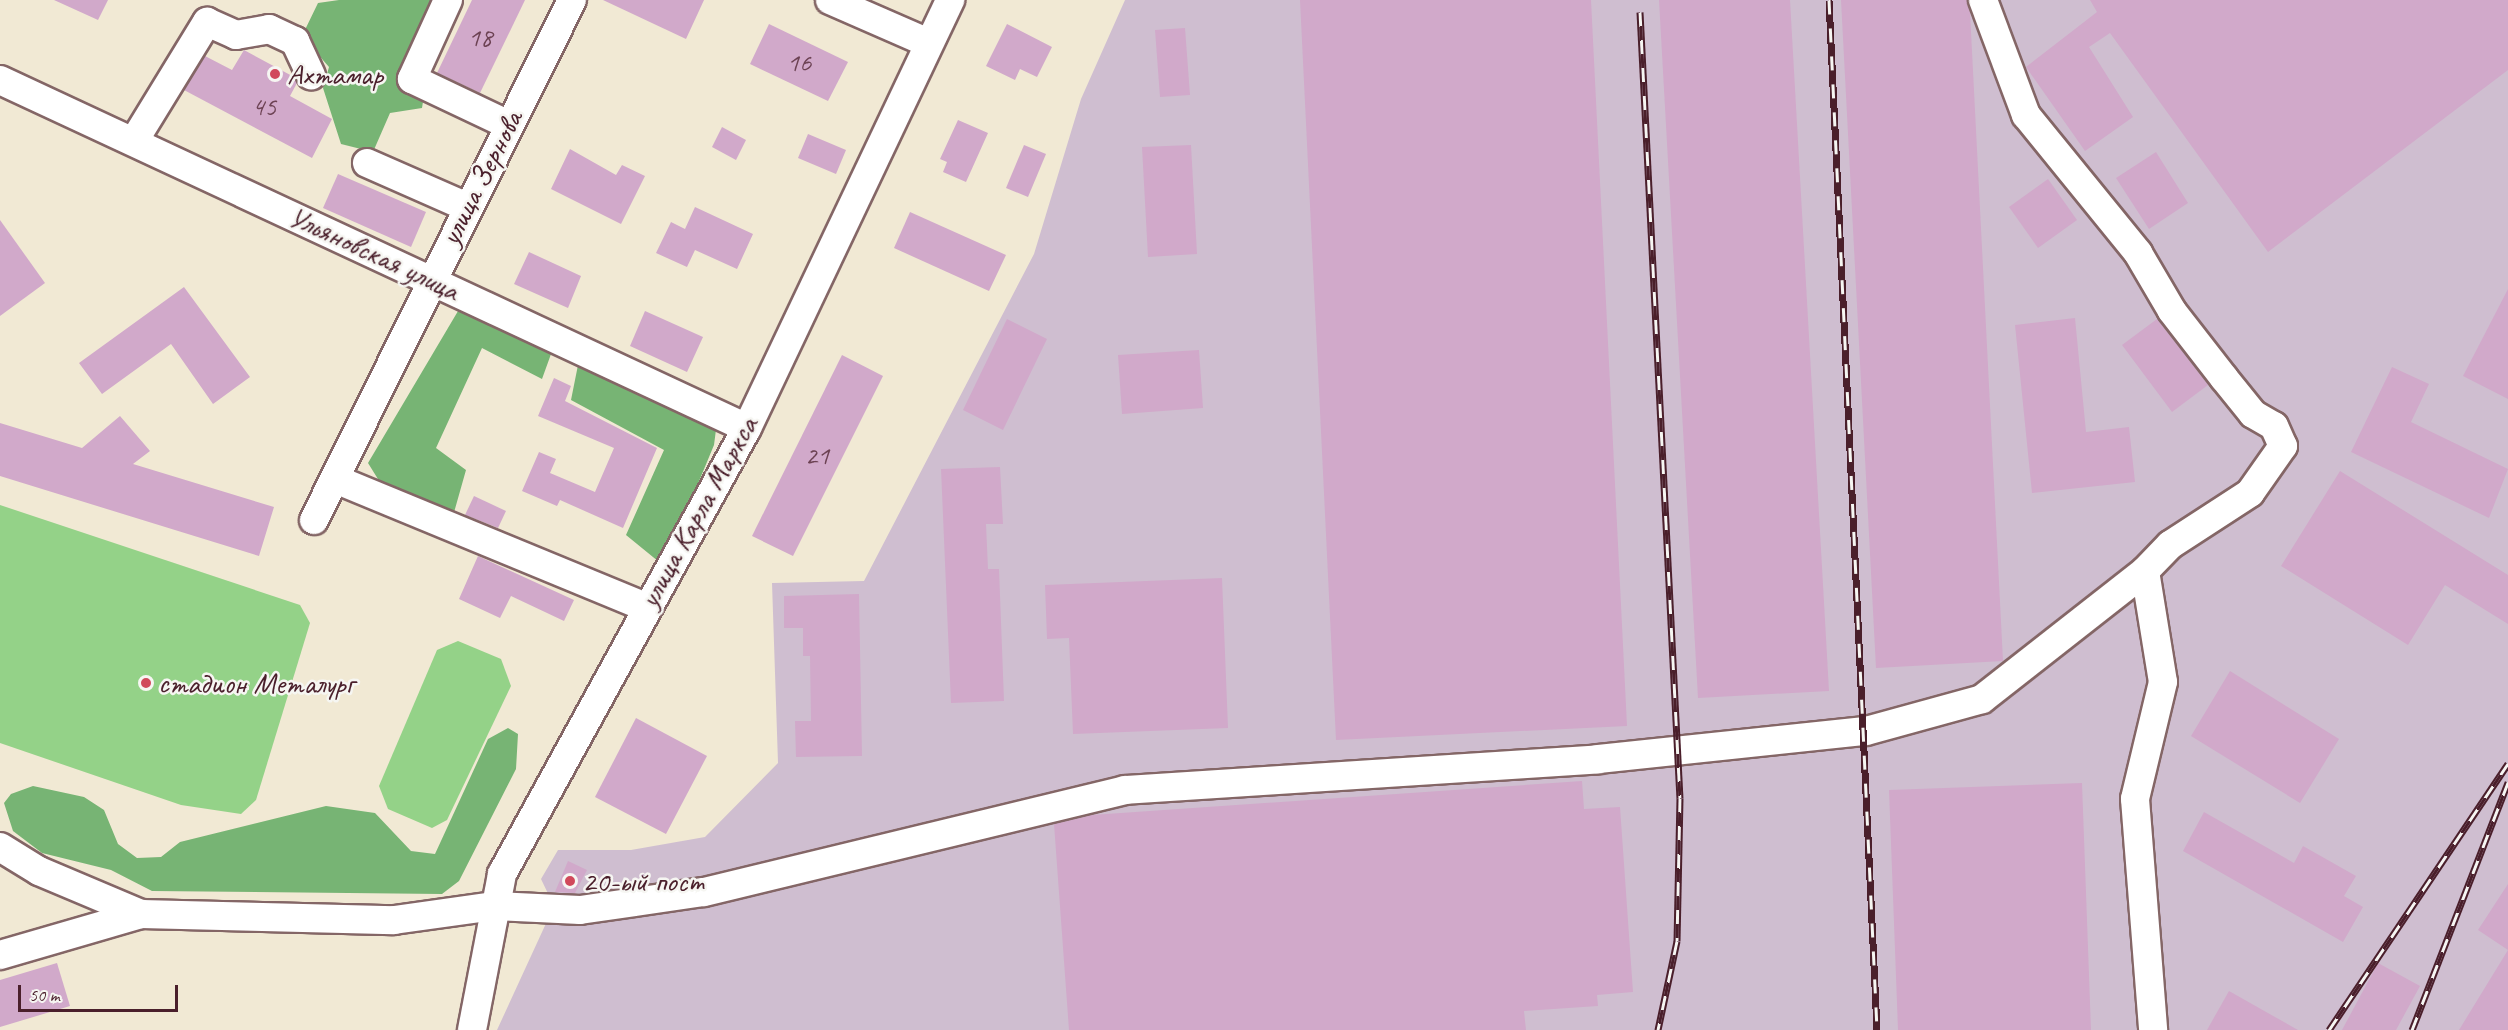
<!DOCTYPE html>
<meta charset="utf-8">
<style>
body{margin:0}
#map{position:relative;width:2508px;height:1030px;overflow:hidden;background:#f1e9d4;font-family:Caveat,sans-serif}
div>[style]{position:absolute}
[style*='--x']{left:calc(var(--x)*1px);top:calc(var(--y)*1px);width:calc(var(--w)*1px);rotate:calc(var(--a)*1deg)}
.industrial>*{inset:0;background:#cfbed0}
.green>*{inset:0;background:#94d288}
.forest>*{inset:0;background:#77b474}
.building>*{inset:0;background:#d1a9ca}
.roads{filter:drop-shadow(2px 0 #846666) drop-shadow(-2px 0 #846666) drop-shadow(0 2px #846666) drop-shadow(0 -2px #846666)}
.minor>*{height:28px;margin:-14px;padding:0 14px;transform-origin:14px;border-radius:14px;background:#fff}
.rail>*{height:7px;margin-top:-3.5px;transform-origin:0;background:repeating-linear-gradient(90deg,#f6f6f2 0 14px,#4a1f2b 0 28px);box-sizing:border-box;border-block:2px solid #4a1f2b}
.dots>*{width:16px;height:16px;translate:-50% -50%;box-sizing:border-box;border:3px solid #f6f6f2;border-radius:50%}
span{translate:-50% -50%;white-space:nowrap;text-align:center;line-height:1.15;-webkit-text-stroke:5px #f6f6f2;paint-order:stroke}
.number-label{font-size:27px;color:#6c4253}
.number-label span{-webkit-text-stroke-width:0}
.poi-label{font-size:30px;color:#4a1f2b}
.left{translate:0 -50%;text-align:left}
.street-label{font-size:30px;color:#4a1f2b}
.scale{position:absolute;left:18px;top:985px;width:160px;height:27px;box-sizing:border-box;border:3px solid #4a1f2b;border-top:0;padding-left:8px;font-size:18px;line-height:21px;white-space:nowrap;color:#4a1f2b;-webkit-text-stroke:4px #f6f6f2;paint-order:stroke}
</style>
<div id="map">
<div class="industrial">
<div style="clip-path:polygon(1125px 0,2508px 0,2508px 1030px,497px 1030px,554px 906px,541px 879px,558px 850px,631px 850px,705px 837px,778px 763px,772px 583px,864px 581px,1034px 254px,1081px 99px)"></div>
</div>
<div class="green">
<div style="clip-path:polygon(0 505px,300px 605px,310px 623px,256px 800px,241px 814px,181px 805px,0 743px)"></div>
<div style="clip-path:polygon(458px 641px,501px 659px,511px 686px,447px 820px,432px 828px,388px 809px,379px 786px,437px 650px)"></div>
</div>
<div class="forest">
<div style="clip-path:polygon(339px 0,439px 0,422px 108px,390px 113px,373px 152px,341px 144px,323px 88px,329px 67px,302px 36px,318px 3px)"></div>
<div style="clip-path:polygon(461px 306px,555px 343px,542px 379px,482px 348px,436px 448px,466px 470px,453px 516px,386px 492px,368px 463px)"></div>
<div style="clip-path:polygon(579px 360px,717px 422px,714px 445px,664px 566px,626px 535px,664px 450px,571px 400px)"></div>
<div style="clip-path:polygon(508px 728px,518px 734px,516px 769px,459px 881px,442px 894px,152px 891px,111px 870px,42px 853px,13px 831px,4px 803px,11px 794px,33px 786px,84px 797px,104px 810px,118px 844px,137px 858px,161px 857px,180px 842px,326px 806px,375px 813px,411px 851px,435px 854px,488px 739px)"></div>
</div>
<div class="building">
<div style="clip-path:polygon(54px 0,108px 0,98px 20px)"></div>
<div style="clip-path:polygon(472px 0,525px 0,480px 93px,437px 73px)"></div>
<div style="clip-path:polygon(603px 0,704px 0,686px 39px)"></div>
<div style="clip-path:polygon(1300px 0,1591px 0,1627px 726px,1336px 740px)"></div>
<div style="clip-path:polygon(1659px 0,1790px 0,1829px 691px,1698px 698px)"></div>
<div style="clip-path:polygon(1841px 0,1967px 0,1970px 12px,2003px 661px,1876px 668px)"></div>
<div style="clip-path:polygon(2090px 0,2508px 0,2508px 70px,2268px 252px,2110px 33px,2089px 47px,2133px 117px,2085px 151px,2026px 67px,2097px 12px)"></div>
<div style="clip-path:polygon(769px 24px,848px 62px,828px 101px,750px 64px)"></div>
<div style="clip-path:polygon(1007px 24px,1052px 47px,1037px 77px,1020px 69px,1015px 80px,986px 66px)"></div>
<div style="clip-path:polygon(1185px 28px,1190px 95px,1160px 97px,1155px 30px)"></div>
<div style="clip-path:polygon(244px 50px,294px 77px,297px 83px,290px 96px,332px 119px,312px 158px,184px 90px,205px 56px,232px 70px)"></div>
<div style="clip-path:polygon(958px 120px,988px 133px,966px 182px,943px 172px,947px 162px,940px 159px)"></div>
<div style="clip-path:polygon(722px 127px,746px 140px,736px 160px,712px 147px)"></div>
<div style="clip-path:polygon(808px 134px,846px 150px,836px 174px,798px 158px)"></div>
<div style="clip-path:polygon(1024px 145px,1046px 154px,1028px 197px,1006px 188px)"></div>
<div style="clip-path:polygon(1191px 145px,1197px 254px,1148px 257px,1142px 147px)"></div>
<div style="clip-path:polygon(570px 149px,616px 175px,622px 165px,645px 176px,621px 224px,551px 189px)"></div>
<div style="clip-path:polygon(2156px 152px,2188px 203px,2149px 229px,2116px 178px)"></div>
<div style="clip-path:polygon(338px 174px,426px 212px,411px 247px,323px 208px)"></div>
<div style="clip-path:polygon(2048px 179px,2077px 220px,2038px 248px,2009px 207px)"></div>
<div style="clip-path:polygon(695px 207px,753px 234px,737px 269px,695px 250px,687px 267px,656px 253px,671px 222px,685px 229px)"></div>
<div style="clip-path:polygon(910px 212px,1006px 255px,989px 291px,894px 248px)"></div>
<div style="clip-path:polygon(0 220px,45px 283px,0 316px)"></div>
<div style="clip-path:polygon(529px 252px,581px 276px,568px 308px,514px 284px)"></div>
<div style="clip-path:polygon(184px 287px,250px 377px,213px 404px,171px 344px,102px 394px,79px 363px)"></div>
<div style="clip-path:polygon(2508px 289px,2508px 399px,2463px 376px)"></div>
<div style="clip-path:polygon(645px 311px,703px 337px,687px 372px,630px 346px)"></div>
<div style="clip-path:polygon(2075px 318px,2086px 432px,2129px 427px,2135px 482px,2032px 493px,2015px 325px)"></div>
<div style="clip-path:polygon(1007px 319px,1047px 339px,1003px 430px,963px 410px)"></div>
<div style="clip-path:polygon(2157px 319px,2208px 385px,2172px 412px,2122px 345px)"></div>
<div style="clip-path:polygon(1199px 350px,1203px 408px,1122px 414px,1118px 355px)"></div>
<div style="clip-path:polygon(842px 355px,883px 376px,793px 556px,752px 536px)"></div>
<div style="clip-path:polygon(2392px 367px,2429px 384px,2411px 422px,2508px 469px,2489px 518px,2351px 452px)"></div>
<div style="clip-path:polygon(554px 378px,571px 386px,565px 401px,657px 448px,623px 528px,560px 500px,557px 506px,522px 491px,539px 452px,556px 459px,550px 473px,595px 492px,614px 448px,538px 416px)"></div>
<div style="clip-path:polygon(120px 416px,150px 451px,133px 464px,274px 507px,259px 556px,0 476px,0 423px,82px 448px)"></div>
<div style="clip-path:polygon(1000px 467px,1003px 524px,986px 524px,988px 569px,999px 569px,1004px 701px,951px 703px,941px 469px)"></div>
<div style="clip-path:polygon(2340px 471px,2508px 575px,2508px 624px,2445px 585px,2408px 645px,2281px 566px)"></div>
<div style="clip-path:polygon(474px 496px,506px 511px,498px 528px,465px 515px)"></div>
<div style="clip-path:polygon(478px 556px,574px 600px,564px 621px,511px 596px,500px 618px,459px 599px)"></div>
<div style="clip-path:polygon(1222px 578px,1228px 728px,1073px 734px,1069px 638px,1047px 639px,1045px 585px)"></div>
<div style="clip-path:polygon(859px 594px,862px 756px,796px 757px,795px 721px,811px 721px,810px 656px,803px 656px,803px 628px,784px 628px,784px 596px)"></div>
<div style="clip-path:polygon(2230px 671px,2339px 739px,2300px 803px,2191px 736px)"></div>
<div style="clip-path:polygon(636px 718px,707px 756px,666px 834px,595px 797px)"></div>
<div style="clip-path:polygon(1582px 781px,1584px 809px,1620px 807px,1633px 992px,1597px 995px,1598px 1006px,1524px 1011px,1526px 1030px,1069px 1030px,1054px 824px,1092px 815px)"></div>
<div style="clip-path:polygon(2082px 783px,2091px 1030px,1898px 1030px,1889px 790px)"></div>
<div style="clip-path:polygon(2204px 812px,2294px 863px,2303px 846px,2356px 876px,2344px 896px,2363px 907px,2343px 942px,2183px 851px)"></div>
<div style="clip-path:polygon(568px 861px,587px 870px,575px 893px,555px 892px)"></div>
<div style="clip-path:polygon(2508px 884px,2508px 1030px,2459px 1030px,2508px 950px,2478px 930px)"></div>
<div style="clip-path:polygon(57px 963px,70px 1006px,0 1027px,0 980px)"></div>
<div style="clip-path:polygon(2378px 963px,2420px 986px,2396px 1030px,2342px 1030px)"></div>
<div style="clip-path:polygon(2229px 991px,2298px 1030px,2207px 1030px)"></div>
</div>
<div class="roads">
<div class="minor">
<div style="--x:448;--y:0;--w:87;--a:114.5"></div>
<div style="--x:412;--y:79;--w:107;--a:25.4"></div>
<div style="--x:830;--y:0;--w:105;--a:23.6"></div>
<div style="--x:1983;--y:0;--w:123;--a:69.5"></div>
<div style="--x:2026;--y:115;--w:178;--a:50.9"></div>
<div style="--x:2138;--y:253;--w:67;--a:59.6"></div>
<div style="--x:2172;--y:311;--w:85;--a:52.2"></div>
<div style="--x:2224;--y:378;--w:46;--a:51.1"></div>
<div style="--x:2253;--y:414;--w:24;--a:30"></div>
<div style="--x:2274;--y:426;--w:22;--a:66"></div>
<div style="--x:2283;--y:446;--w:57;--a:125.1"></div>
<div style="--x:2250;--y:493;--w:95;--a:147"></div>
<div style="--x:2170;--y:545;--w:36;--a:134"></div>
<div style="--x:2145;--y:571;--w:112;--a:80.8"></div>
<div style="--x:2163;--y:682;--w:120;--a:103.5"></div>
<div style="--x:2135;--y:799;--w:232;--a:85.5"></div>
<div style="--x:0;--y:80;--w:824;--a:24.98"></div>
<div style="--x:134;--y:141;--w:140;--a:-58.5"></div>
<div style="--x:207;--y:22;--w:32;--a:24"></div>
<div style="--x:236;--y:35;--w:34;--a:-10"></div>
<div style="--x:269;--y:29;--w:29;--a:25"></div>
<div style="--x:295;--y:41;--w:38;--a:65"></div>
<div style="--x:367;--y:163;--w:109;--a:23.7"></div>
<div style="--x:335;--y:479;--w:335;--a:22.4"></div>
<div style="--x:314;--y:520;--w:580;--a:-63.61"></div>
<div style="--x:0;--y:847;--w:46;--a:31.6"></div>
<div style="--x:39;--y:871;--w:111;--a:22.9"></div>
<div style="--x:141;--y:914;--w:253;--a:1.4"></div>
<div style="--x:394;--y:920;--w:102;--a:-7.9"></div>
<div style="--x:495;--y:906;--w:85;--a:2.7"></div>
<div style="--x:580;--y:910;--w:125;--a:-8.3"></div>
<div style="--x:704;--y:892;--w:433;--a:-13.6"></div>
<div style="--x:1125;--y:790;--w:474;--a:-3.7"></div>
<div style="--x:1598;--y:759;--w:269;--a:-6"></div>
<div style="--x:1866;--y:731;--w:120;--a:-15.4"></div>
<div style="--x:1982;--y:699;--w:207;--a:-38.1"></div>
<div style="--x:0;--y:955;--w:147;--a:-16.2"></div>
<div style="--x:472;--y:1030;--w:159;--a:-79.1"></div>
<div style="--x:502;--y:874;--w:509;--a:-61.22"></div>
<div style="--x:747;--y:428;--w:474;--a:-64.6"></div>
</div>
</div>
<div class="rail">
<div style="--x:1829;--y:0;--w:1031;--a:87.33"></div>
<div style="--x:1640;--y:12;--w:787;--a:87.09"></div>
<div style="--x:1680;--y:798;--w:143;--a:91.2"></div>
<div style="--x:1677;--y:941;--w:91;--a:102.1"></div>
<div style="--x:2329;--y:1030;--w:321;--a:-56.1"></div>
<div style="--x:2412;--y:1030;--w:266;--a:-68.8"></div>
</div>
<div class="dots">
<div style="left:275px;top:74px;background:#d1495b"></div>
<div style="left:146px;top:683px;background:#d1495b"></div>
<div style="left:570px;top:881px;background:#d1495b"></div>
</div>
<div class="number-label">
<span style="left:480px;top:38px">18</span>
<span style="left:799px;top:63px">16</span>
<span style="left:264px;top:107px">45</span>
<span style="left:817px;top:456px">21</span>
</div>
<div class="poi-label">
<span class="left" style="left:287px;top:74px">Ахтамар</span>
<span class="left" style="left:158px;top:683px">стадион Металург</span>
<span class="left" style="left:582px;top:881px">20-ый пост</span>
</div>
<div class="street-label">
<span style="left:481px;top:178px;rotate:-63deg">улица Зернова</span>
<span style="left:374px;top:253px;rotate:25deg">Ульяновская улица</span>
<span style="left:698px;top:512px;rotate:-61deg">улица Карла Маркса</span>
</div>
<div class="scale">50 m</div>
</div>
